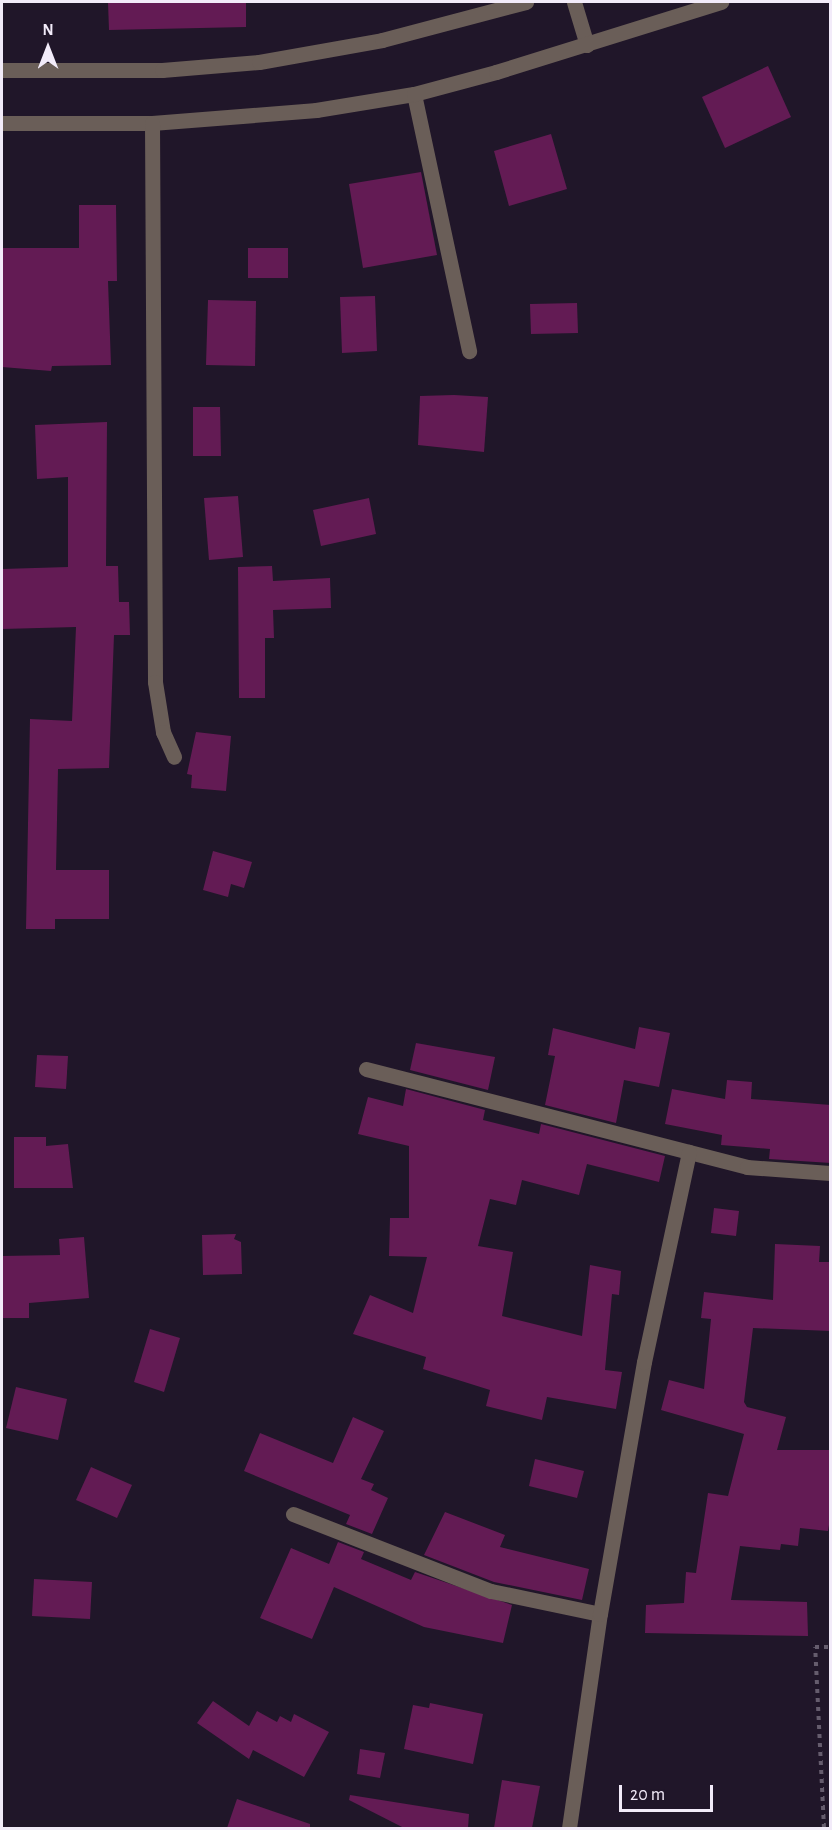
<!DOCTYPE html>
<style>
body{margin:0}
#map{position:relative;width:832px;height:1830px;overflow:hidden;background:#201629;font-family:"Alegreya Sans",sans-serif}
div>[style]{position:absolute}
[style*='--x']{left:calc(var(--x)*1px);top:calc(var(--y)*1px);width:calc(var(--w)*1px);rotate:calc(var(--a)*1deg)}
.building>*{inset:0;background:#631b54}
.path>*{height:4px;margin-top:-2px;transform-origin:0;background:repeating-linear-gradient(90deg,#655c6d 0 4.5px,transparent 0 9px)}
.minor>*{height:15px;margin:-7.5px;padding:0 7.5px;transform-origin:7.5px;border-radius:7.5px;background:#6a5e58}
span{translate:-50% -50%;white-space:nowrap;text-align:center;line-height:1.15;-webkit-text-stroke:4.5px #201629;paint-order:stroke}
.frame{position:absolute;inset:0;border:3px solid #f2ebf9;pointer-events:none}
.north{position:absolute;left:18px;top:18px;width:60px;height:60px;-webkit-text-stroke:4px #201629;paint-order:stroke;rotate:0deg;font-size:16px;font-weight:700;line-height:24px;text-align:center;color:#f2ebf9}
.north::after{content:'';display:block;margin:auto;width:21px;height:27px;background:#f2ebf9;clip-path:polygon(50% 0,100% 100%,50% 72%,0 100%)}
.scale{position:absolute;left:619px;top:1785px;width:94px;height:27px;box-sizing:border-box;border:3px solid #f2ebf9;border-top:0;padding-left:8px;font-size:18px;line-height:21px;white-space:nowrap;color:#f2ebf9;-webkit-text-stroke:4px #201629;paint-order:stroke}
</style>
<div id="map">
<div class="building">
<div style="clip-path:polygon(108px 2px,246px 2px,246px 27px,109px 30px)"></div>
<div style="clip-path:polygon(768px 66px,791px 117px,725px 148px,702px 97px)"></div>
<div style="clip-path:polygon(551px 134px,567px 189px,509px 206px,494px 151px)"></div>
<div style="clip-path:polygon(421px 172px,437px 255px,363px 268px,349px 184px)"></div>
<div style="clip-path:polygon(79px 205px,116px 205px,117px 281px,108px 281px,111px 365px,52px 366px,51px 371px,2px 367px,2px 248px,79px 248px)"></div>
<div style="clip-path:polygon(248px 248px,288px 248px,288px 278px,248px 278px)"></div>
<div style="clip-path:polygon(375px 296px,377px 351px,342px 353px,340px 297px)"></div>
<div style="clip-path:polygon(208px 300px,256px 301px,255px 366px,206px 365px)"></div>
<div style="clip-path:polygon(577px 303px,578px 333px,531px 334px,530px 304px)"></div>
<div style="clip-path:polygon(454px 395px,488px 397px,484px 452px,418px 445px,420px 396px)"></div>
<div style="clip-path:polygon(193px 407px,220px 407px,221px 456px,193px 456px)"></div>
<div style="clip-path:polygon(107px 422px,106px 566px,118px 566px,119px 602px,129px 602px,130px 635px,114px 635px,109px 768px,58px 769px,56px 870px,109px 870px,109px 919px,55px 919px,55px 929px,26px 929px,30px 719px,72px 721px,76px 627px,2px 629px,2px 569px,68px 567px,68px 477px,37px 479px,35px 425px)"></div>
<div style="clip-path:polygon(238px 496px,243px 557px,209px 560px,204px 498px)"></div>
<div style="clip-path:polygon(369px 498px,376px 534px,321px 546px,313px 510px)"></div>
<div style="clip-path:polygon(272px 566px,273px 581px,330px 578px,331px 608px,273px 610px,274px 638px,265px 638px,265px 698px,239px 698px,238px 567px)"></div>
<div style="clip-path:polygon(196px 732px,231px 736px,226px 791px,191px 788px,192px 775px,187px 774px)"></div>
<div style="clip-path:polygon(213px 851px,252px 862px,244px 888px,231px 884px,228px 897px,203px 890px)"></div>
<div style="clip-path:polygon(639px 1027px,670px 1033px,659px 1087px,624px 1080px,616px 1123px,545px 1105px,555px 1056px,548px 1055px,553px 1028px,635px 1049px)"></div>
<div style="clip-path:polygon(416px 1043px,495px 1057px,488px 1090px,410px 1070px)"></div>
<div style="clip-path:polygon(37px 1055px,68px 1056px,66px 1089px,35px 1087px)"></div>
<div style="clip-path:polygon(727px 1080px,752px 1082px,751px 1099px,831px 1105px,831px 1163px,769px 1159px,770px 1149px,721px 1145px,722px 1135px,665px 1124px,672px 1089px,725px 1099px)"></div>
<div style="clip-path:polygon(406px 1089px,485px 1110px,483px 1120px,539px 1134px,541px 1124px,665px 1156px,659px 1182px,587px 1164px,579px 1195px,522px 1180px,516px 1205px,490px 1199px,478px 1246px,513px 1252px,502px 1316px,582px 1336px,590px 1265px,621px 1271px,619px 1295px,612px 1294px,605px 1370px,622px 1372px,616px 1409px,547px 1397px,542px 1420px,486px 1406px,490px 1390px,423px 1369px,426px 1357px,353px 1334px,370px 1295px,413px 1313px,427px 1257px,389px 1256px,390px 1218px,409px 1218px,409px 1146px,358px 1134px,368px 1097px,403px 1106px)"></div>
<div style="clip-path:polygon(14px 1137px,46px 1137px,46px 1146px,68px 1144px,73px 1188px,14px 1188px)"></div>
<div style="clip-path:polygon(714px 1208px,739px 1211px,736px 1236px,711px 1233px)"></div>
<div style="clip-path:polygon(236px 1234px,234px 1239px,241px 1242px,242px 1274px,203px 1275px,202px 1235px)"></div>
<div style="clip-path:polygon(84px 1237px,89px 1298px,29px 1303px,29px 1318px,2px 1318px,2px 1256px,60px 1255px,59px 1239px)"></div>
<div style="clip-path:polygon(775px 1244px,820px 1246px,819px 1262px,830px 1262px,831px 1331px,753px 1328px,744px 1402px,747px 1407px,786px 1417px,777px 1450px,830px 1450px,831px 1513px,828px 1531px,800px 1528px,798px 1546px,781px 1544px,780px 1550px,740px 1546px,731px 1600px,807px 1602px,808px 1636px,645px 1633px,646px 1605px,684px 1603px,686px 1572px,696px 1573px,708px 1493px,728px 1496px,744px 1434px,661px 1410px,669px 1380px,704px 1389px,711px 1319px,701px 1318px,704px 1292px,773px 1300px)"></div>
<div style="clip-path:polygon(150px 1329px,180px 1338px,164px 1392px,134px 1382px)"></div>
<div style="clip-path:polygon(16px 1387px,67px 1399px,58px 1440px,6px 1428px)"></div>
<div style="clip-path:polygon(353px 1417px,384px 1431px,361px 1479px,374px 1484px,371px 1490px,388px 1498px,372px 1534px,346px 1524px,350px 1515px,244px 1471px,260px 1433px,333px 1463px)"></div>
<div style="clip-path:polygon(535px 1459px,584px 1471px,577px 1498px,529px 1486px)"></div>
<div style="clip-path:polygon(91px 1467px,132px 1485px,117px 1518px,76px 1500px)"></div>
<div style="clip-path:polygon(445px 1512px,505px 1535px,500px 1547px,589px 1569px,582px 1600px,494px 1582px,424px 1555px)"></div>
<div style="clip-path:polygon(338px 1542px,364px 1552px,361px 1559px,411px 1580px,415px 1572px,512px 1605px,503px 1643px,424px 1627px,334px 1587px,312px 1639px,260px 1618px,291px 1548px,329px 1564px)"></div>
<div style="clip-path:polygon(34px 1579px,92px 1582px,90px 1619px,32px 1616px)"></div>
<div style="clip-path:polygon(213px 1701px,249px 1726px,257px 1711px,277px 1722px,280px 1716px,291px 1722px,294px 1714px,329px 1732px,304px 1777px,253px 1750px,249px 1759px,197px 1723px)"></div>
<div style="clip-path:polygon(430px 1703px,483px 1714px,473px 1764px,404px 1749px,413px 1705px,429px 1708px)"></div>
<div style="clip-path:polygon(360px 1749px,385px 1753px,380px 1778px,357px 1774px)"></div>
<div style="clip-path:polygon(502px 1780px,540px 1786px,532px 1828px,494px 1828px)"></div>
<div style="clip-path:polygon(350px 1795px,469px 1814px,468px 1828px,404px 1828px,349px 1800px)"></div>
<div style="clip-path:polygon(237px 1799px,310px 1824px,310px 1828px,227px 1828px)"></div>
</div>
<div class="path">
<div style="--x:824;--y:1828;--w:181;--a:-92.8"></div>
<div style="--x:815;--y:1647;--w:15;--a:0"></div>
</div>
<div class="minor">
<div style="--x:574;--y:2;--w:45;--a:73.2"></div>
<div style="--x:2;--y:70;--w:160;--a:0"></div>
<div style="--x:162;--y:70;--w:97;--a:-4.7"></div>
<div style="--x:259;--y:62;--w:125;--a:-10.1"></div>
<div style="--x:382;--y:40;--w:149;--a:-14.8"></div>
<div style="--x:414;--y:94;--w:263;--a:77.9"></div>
<div style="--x:2;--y:123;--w:150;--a:0"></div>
<div style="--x:152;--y:123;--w:165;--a:-4.5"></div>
<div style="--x:316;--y:110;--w:99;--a:-9.3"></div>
<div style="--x:414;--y:94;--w:85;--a:-15"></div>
<div style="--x:496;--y:72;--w:236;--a:-17.3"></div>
<div style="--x:152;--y:123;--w:559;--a:89.69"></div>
<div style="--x:155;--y:682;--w:51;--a:80.9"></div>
<div style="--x:163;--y:732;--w:27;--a:66"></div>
<div style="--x:366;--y:1069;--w:393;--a:14.4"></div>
<div style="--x:747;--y:1167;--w:83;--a:4.1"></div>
<div style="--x:293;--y:1514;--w:212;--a:21.3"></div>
<div style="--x:491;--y:1591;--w:111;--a:11.9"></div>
<div style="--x:569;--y:1828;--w:216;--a:-81.8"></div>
<div style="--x:600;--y:1614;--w:256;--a:-80.1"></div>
<div style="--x:644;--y:1362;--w:215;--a:-77.9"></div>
</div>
<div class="frame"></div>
<div class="north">N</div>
<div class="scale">20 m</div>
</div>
